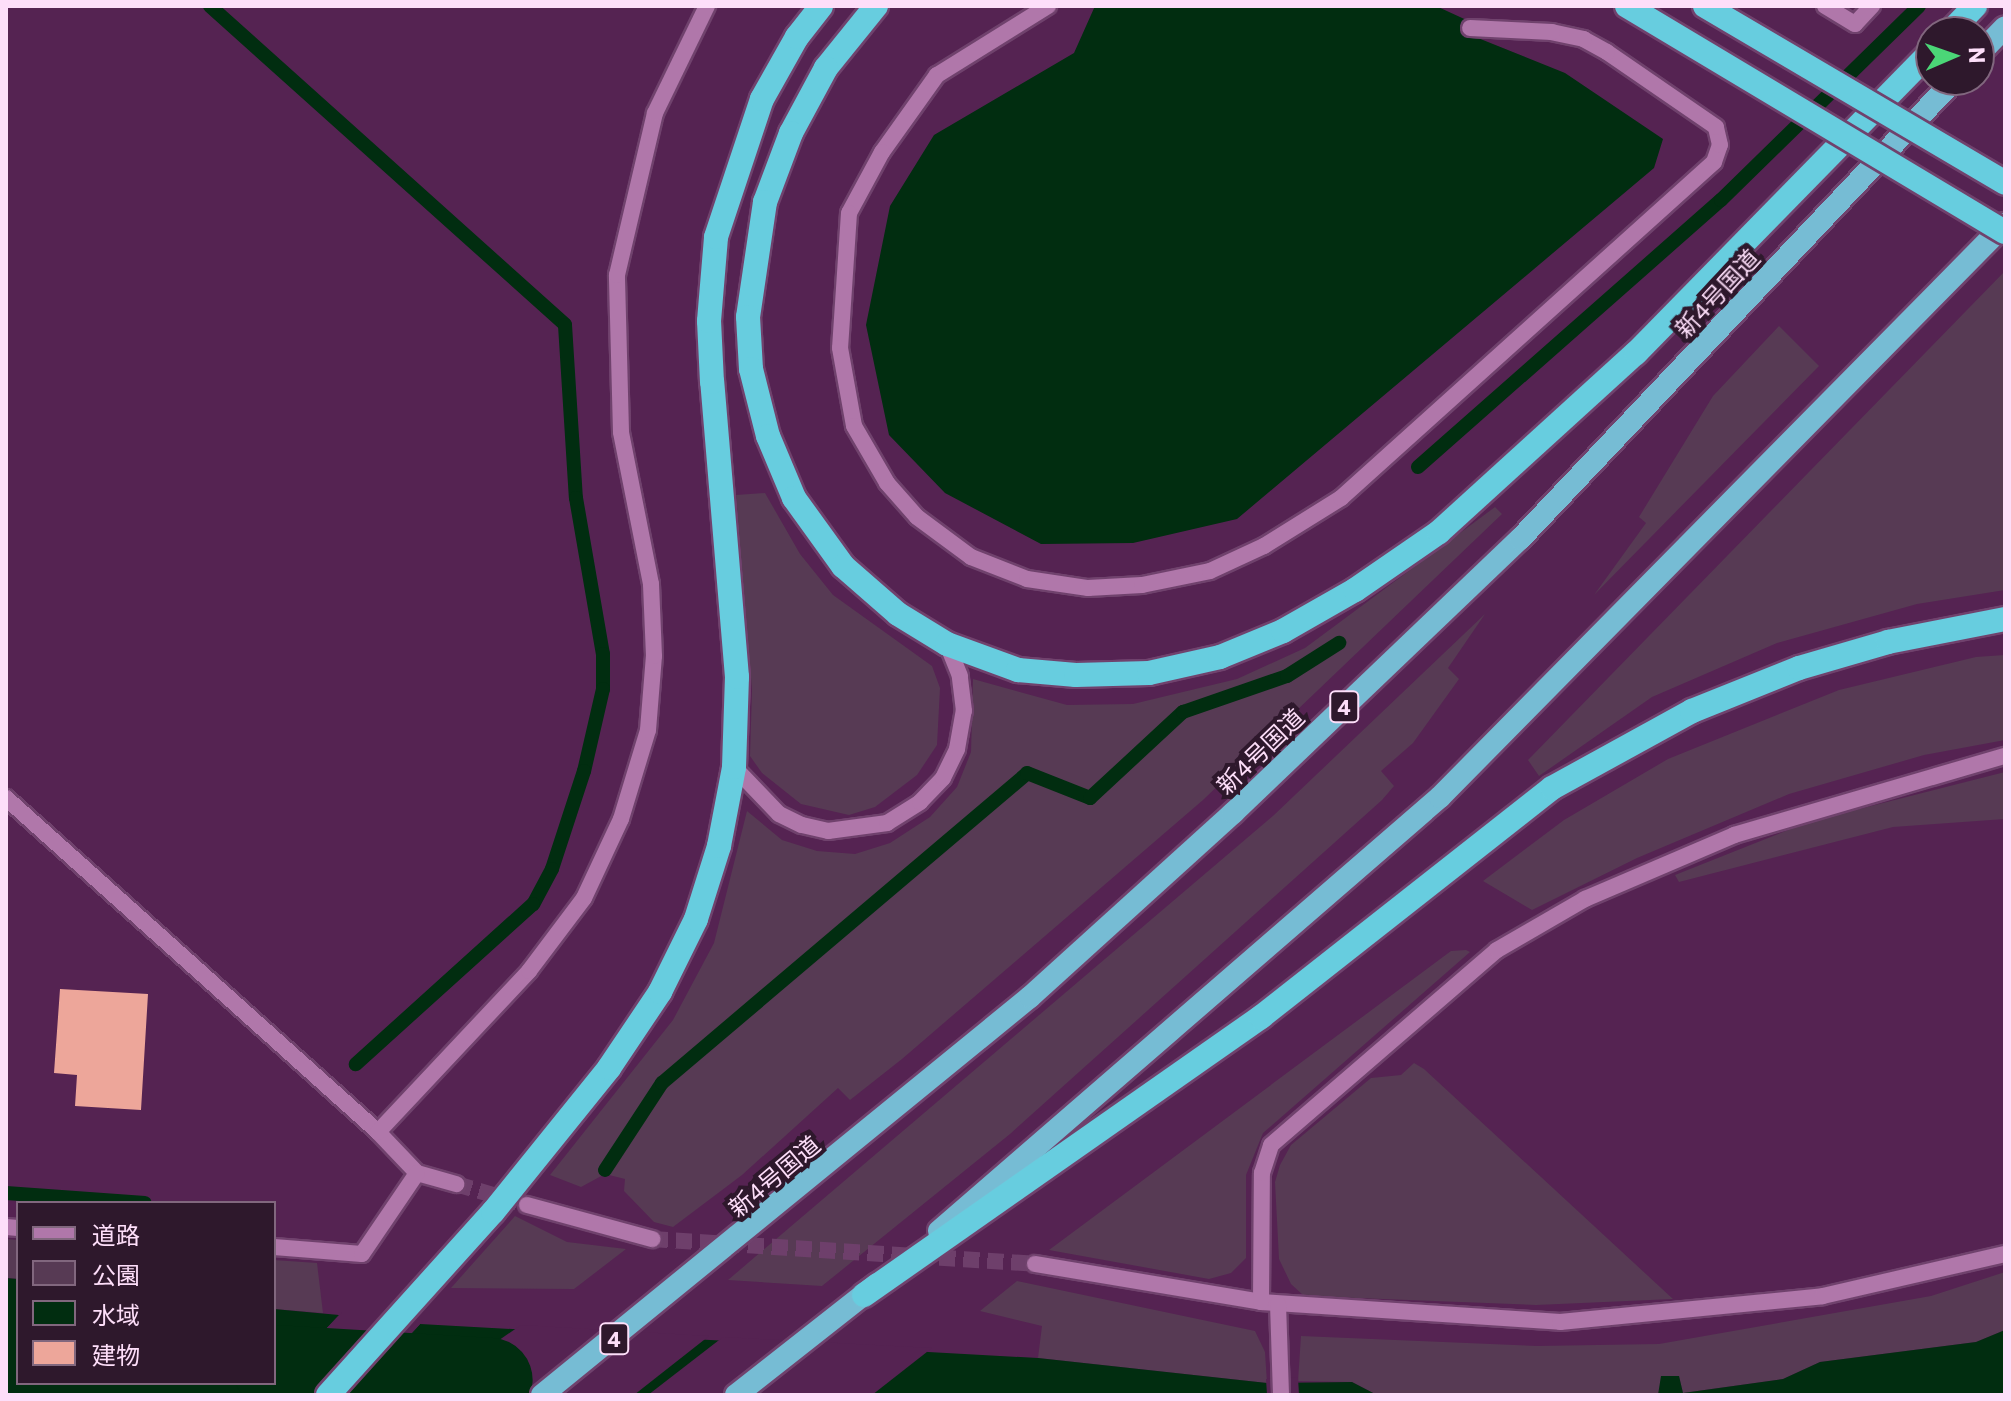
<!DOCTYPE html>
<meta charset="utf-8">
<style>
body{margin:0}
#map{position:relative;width:2011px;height:1401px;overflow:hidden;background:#552352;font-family:Commissioner,"Noto Sans JP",sans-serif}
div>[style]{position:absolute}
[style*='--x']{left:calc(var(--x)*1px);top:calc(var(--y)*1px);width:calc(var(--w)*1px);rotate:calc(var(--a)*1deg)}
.green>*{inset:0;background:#573a54}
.water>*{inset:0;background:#012d10}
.pier>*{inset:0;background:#552352}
.stream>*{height:14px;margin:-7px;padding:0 7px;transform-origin:7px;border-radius:7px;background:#012d10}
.river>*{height:84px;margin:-42px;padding:0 42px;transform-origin:42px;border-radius:42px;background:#012d10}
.building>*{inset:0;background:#eda69a}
.minor-tunnel>*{height:16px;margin-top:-8px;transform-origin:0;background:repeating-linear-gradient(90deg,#6e3f6b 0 16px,transparent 0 24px)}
.roads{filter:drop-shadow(2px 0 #70426d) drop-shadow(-2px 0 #70426d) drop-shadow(0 2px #70426d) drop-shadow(0 -2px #70426d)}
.service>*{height:16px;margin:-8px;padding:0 8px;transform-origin:8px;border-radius:8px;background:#b077aa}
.minor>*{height:16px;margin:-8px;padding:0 8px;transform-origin:8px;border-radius:8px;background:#b077aa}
.trunk>*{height:22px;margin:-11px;padding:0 11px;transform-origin:11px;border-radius:11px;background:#76bcd4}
.motorway>*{height:24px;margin:-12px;padding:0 12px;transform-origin:12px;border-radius:12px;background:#67cddf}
.bridges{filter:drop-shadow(2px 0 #70426d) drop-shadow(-2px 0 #70426d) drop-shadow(0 2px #70426d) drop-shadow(0 -2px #70426d)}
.motorway-bridge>*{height:24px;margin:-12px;padding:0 12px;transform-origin:12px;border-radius:12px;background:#67cddf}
span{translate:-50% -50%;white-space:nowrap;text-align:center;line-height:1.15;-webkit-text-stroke:8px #2e182c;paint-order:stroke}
.shield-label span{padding:2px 6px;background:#2e182c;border:2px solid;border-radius:6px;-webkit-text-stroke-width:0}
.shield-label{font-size:22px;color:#fddef9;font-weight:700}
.street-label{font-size:24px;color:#fddef9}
.frame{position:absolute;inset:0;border:8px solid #fddef9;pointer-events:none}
.legend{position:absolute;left:16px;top:1201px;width:260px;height:184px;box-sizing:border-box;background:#2e182c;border:2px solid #81677e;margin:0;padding:10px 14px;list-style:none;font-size:24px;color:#fddef9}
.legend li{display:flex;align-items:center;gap:16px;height:40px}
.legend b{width:40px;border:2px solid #81677e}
.north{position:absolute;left:1915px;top:16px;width:80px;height:80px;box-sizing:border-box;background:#2e182c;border:2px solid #81677e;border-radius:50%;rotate:88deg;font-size:22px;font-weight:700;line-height:32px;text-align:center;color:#fddef9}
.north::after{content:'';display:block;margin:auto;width:28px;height:36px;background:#4bd677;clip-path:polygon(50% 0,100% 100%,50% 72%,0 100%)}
</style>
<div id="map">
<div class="green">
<div style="clip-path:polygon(2005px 271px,2005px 590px,1917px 604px,1777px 643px,1652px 697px,1539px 776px,1528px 760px)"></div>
<div style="clip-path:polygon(1779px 326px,1819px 366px,1594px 595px,1646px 523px,1639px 517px,1713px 396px)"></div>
<div style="clip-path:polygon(765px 493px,800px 554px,833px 595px,932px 666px,940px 688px,937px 745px,917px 775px,875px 807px,849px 815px,801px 804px,762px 773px,750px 756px,752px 690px,736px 495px)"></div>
<div style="clip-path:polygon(1495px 507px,1502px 514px,1203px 800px,902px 1059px,850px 1100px,838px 1088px,742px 1175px,673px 1227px,654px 1222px,624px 1191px,625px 1179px,605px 1174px,581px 1187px,550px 1175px,673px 1020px,714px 943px,747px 811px,782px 840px,817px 851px,855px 854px,890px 843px,930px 817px,957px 787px,971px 752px,973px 679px,1067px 705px,1133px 704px,1237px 679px,1305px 648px)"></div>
<div style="clip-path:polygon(1485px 614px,1448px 668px,1459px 679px,1413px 743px,1381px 771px,1394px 786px,1382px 800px,1010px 1134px,822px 1286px,728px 1280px,1274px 815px)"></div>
<div style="clip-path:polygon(2005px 655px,2005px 740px,1924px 755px,1789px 794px,1637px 858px,1532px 910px,1483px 881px,1564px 820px,1668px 759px,1839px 690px,1976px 657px)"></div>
<div style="clip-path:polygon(2005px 772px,2005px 819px,1893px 827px,1679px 882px,1675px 875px,1808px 822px)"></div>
<div style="clip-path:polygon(1466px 950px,1470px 952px,1263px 1133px,1246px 1175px,1246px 1258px,1231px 1273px,1209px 1279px,1049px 1250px,1451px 951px)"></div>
<div style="clip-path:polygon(1414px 1063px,1424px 1069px,1673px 1299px,1536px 1305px,1304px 1296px,1291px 1284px,1279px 1259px,1275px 1182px,1280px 1165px,1291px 1145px,1371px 1078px,1401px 1075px)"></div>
<div style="clip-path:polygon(515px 1216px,567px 1242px,626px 1249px,574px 1289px,451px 1288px)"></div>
<div style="clip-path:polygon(6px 1239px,18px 1240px,18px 1279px,6px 1278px)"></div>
<div style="clip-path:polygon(274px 1260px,317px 1263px,323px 1313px,274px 1309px)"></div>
<div style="clip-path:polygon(2005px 1272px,2005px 1330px,1976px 1342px,1820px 1362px,1783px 1379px,1683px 1393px,1679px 1376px,1662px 1377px,1658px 1395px,1377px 1395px,1352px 1382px,1298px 1381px,1301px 1336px,1537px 1346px,1659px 1344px,1931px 1296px)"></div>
<div style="clip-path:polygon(1017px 1281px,1255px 1331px,1265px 1352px,1267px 1383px,1038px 1358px,1042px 1326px,980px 1311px)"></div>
</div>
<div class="water">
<div style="clip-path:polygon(1095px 6px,1436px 6px,1473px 23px,1468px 34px,1565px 73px,1663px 139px,1654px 168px,1237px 519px,1133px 543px,1041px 544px,945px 493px,889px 435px,866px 325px,890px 206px,934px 135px,1074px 53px)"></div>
<div style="clip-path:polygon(6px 1278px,18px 1279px,18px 1383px,274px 1383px,274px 1309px,339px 1315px,264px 1395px,6px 1395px)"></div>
<div style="clip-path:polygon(420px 1324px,1038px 1358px,1267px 1383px,1352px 1382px,1377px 1395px,354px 1395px)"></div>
<div style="clip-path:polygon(2005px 1330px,2005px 1395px,1658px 1395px,1661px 1376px,1679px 1376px,1683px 1393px,1783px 1379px,1820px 1362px,1976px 1342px)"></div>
</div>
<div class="pier">
<div style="clip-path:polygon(342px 1312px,272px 1393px,264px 1395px)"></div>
<div style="clip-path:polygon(424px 1320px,354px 1395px,350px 1395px,417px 1321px)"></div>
<div style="clip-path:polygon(521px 1325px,709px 1336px,634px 1395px,420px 1395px)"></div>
<div style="clip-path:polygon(723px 1337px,932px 1348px,872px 1395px,648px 1395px)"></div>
<div style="clip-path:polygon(1298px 1377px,1299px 1395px,1267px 1395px,1266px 1379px)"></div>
</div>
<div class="stream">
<div style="--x:210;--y:6;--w:477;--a:41.9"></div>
<div style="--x:565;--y:325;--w:173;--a:86.4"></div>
<div style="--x:576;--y:498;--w:158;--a:80.2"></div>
<div style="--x:603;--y:654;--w:35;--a:90"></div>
<div style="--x:603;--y:689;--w:84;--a:103"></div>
<div style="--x:584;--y:771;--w:103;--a:108.1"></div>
<div style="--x:552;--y:869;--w:40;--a:118"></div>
<div style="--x:533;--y:904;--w:239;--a:137.9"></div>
<div style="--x:1418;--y:467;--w:404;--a:-41.4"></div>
<div style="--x:1721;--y:200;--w:277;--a:-44.4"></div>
<div style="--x:605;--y:1170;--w:104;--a:-56.8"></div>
<div style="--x:662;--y:1083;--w:479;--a:-40.3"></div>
<div style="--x:1027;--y:773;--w:68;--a:21.6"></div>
<div style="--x:1090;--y:798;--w:127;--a:-42.8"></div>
<div style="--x:1183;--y:712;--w:110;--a:-19.1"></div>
<div style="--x:1287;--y:676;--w:62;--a:-32.4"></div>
<div style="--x:6;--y:1193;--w:139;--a:4.1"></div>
</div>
<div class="river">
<div style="--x:274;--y:1367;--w:217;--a:3.4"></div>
</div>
<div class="building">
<div style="clip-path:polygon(60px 989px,148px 994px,141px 1110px,75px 1106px,77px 1075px,54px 1073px)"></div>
</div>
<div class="minor-tunnel">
<div style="--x:456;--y:1184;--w:74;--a:16.5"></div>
<div style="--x:652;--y:1239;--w:384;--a:3.7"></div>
</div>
<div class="roads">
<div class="service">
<div style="--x:1048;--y:6;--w:131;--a:148.1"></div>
<div style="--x:937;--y:75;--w:95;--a:125.5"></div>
<div style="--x:882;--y:152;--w:69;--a:118.4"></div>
<div style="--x:849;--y:213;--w:135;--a:93.8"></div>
<div style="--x:840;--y:348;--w:79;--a:79.8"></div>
<div style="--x:854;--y:426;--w:66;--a:59.9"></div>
<div style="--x:887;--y:483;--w:45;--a:48.6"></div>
<div style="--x:917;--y:517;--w:67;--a:36.5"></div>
<div style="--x:971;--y:557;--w:60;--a:21.4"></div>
<div style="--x:1027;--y:579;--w:62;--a:8.4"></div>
<div style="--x:1088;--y:588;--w:54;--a:-3.2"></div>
<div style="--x:1142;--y:585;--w:69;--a:-11.6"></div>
<div style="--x:1210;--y:571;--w:60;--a:-24.8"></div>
<div style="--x:1264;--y:546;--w:91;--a:-31.9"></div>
<div style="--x:1341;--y:498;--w:502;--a:-42.01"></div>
<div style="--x:1714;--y:162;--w:18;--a:-71"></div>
<div style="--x:1720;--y:145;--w:18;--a:-103"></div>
<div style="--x:1716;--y:127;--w:132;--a:-145.5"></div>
<div style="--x:1607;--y:52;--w:26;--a:-151"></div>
<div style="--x:1584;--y:39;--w:33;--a:-168"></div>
<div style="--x:1552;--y:32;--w:82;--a:-177.2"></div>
<div style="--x:734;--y:767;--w:65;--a:46.2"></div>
<div style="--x:779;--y:814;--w:25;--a:26"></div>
<div style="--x:802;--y:825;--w:27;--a:13"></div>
<div style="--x:828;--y:831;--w:60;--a:-7.7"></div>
<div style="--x:887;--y:823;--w:39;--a:-32"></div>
<div style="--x:920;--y:802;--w:33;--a:-46"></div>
<div style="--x:943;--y:778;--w:32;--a:-64"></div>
<div style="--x:957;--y:749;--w:39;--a:-80"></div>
<div style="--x:964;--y:711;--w:35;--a:-97"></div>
<div style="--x:960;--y:676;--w:35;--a:-112"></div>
</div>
<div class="minor">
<div style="--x:1825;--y:6;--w:35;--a:31"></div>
<div style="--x:1855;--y:24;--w:25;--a:-47"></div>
<div style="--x:6;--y:798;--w:500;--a:41.9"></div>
<div style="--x:378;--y:1132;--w:57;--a:46.4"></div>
<div style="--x:417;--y:1173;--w:41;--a:15.8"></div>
<div style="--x:378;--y:1132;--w:221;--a:-46.8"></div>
<div style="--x:529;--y:971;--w:91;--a:-53"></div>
<div style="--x:584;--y:898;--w:87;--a:-64.9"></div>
<div style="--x:621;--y:819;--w:93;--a:-73.1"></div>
<div style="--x:648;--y:730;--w:74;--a:-85.4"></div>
<div style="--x:654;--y:656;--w:72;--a:-92.4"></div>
<div style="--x:651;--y:584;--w:155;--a:-101.2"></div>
<div style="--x:621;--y:432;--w:157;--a:-91.5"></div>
<div style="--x:617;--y:275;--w:166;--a:-76.8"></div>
<div style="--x:655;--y:113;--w:119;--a:-64.1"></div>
<div style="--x:527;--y:1205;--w:130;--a:15.2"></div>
<div style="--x:6;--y:1227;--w:12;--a:5"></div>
<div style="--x:274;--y:1247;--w:88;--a:4.5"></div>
<div style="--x:362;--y:1254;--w:98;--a:-55.8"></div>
<div style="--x:1035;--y:1264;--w:229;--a:9.5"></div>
<div style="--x:1261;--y:1302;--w:300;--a:3.8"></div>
<div style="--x:1560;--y:1322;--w:264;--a:-5.6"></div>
<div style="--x:1823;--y:1296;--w:187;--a:-13"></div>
<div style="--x:1261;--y:1302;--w:129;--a:-89.6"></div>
<div style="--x:1262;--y:1173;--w:29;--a:-72"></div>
<div style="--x:1271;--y:1145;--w:298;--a:-40.8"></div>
<div style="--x:1497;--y:950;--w:102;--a:-30.1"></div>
<div style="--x:1585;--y:899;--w:162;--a:-23.2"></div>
<div style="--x:1734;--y:835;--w:282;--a:-16.3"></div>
<div style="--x:1278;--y:1304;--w:91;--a:88.1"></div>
</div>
<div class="trunk">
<div style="--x:1979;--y:54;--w:37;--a:-46"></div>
<div style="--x:939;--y:1231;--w:663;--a:-40.9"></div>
<div style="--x:1440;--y:797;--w:805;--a:-45.4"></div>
<div style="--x:542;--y:1395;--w:630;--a:-39.2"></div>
<div style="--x:1030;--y:997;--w:274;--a:-42.2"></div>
<div style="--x:1233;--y:813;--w:397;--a:-43.7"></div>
<div style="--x:1520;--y:539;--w:632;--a:-46.6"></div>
<div style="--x:736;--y:1395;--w:179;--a:-38.2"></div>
</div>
<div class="motorway">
<div style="--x:876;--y:6;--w:80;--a:128.9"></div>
<div style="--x:826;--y:68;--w:74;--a:118.3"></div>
<div style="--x:791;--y:133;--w:74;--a:110.6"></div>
<div style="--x:765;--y:202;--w:116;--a:98.4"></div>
<div style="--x:748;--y:317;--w:52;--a:86.7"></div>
<div style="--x:751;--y:369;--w:69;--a:75.8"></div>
<div style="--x:768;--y:436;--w:67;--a:67.2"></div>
<div style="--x:794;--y:498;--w:84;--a:54.2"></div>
<div style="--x:843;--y:566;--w:73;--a:41.1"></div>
<div style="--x:898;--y:614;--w:57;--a:31.5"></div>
<div style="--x:947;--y:644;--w:76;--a:20.1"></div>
<div style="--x:1018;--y:670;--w:58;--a:4.9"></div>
<div style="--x:1076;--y:675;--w:73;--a:-1.6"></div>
<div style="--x:1149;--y:673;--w:73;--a:-12.7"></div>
<div style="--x:1220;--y:657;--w:68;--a:-22.4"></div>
<div style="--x:1283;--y:631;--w:83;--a:-29.7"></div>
<div style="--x:1355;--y:590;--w:102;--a:-34.6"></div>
<div style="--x:1439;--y:532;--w:266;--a:-42.3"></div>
<div style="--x:1636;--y:353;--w:421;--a:-45.6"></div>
<div style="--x:1950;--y:32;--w:36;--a:-46"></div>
<div style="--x:864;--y:1295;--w:485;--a:-35"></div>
<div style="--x:1261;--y:1017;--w:370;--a:-38.2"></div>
<div style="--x:1552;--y:788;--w:160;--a:-28.8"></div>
<div style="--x:1692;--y:711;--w:115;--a:-21.9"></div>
<div style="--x:1799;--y:668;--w:93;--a:-16.3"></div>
<div style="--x:1888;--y:642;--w:119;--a:-11.1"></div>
<div style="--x:328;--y:1395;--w:246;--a:-48"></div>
<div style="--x:493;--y:1212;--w:185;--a:-51.1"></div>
<div style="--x:609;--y:1068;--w:92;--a:-56.1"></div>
<div style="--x:660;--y:992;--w:81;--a:-63.7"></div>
<div style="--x:696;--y:919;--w:77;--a:-72.5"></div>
<div style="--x:719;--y:846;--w:80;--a:-79.2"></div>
<div style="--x:734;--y:767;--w:90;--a:-88.1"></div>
<div style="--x:737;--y:677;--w:296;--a:-94.8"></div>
<div style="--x:712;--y:382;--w:61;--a:-92.8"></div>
<div style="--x:709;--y:321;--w:84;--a:-85.2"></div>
<div style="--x:716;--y:237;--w:145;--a:-71.6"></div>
<div style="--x:762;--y:99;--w:71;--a:-60.6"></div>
<div style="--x:797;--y:37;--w:39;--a:-52"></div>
</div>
</div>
<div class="bridges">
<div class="motorway-bridge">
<div style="--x:1627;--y:6;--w:440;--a:30.9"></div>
<div style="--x:1705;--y:6;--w:348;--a:30.5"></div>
</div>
</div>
<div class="shield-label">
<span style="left:1344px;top:707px">4</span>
<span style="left:614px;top:1339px">4</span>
</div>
<div class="street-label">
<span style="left:1717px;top:293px;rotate:-47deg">新4号国道</span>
<span style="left:1260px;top:751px;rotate:-44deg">新4号国道</span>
<span style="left:774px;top:1176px;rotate:-40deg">新4号国道</span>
</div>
<div class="frame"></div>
<ul class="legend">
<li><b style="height:10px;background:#b077aa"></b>道路</li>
<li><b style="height:22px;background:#573a54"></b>公園</li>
<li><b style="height:22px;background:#012d10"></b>水域</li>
<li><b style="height:22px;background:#eda69a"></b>建物</li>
</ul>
<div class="north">N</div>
</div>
